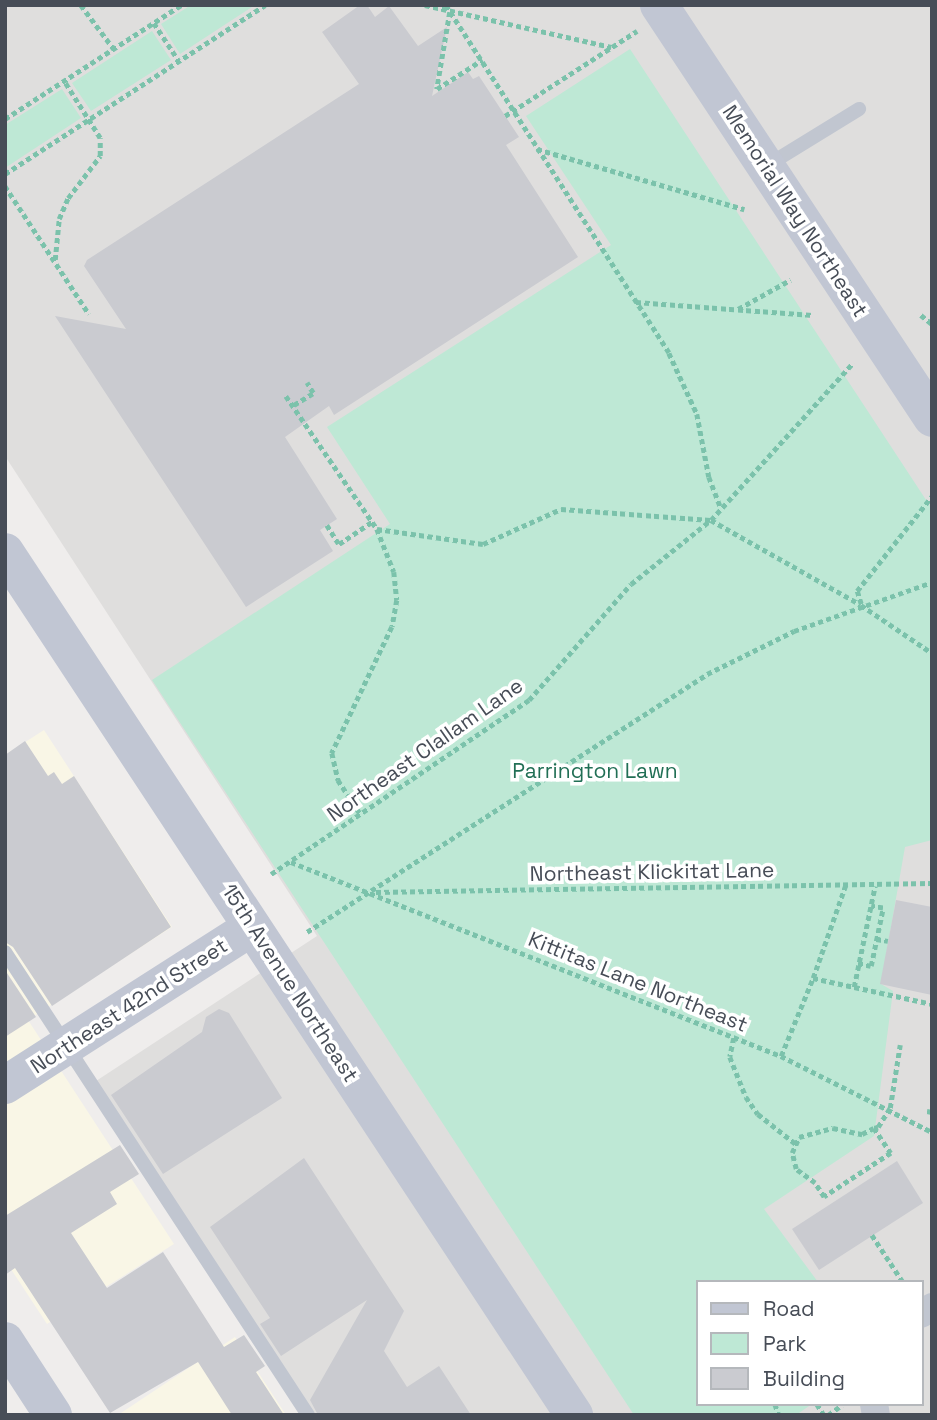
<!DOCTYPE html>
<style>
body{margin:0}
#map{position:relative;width:937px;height:1420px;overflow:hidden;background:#efedec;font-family:"Space Grotesk",sans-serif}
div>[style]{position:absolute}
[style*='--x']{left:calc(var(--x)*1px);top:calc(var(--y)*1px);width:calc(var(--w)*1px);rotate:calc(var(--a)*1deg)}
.commercial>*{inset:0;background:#f9f6e6}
.education>*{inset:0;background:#dfdedd}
.green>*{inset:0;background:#bee8d5}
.building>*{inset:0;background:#cacbd0}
.path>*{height:4.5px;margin-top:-2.25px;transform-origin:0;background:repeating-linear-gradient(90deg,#7bc2ab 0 5px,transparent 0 8.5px)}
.lane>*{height:14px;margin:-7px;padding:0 7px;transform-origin:7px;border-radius:7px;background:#c1c6d0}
.street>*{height:28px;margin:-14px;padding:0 14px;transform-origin:14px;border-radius:14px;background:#c1c6d0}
.secondary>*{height:38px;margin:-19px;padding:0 19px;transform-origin:19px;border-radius:19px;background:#c1c6d3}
span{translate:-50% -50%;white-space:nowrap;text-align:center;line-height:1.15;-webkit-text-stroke:7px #fff;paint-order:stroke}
.street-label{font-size:21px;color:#474d57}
.park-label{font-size:21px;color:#216f55}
.frame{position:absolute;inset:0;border:7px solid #474d57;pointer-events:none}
.legend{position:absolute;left:696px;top:1280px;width:228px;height:126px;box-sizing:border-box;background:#fff;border:2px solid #b5b8bc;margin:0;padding:9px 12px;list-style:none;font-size:21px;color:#474d57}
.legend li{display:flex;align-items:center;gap:14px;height:35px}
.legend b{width:35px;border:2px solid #b5b8bc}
</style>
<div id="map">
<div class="commercial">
<div style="clip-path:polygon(44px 730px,172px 927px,28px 1020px,174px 1244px,47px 1324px,5px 1260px,5px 755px)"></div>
<div style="clip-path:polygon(235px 1337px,286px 1415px,118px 1415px)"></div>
</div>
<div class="education">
<div style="clip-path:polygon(evenodd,5px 5px,932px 5px,932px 1415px,309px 1415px,93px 1083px,317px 936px,5px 456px,5px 5px,697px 1282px,921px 1282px,921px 1404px,697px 1404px,697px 1282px)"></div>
</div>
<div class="green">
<div style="clip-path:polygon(191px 5px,255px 5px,180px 54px,161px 24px)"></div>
<div style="clip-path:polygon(152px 31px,171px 60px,91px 111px,72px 83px)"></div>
<div style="clip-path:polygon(630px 49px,932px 509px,932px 840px,905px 847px,881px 984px,893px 991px,874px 1136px,764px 1209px,818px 1282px,697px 1282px,697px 1404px,812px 1404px,796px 1415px,634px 1415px,152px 680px,390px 524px,327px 427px,611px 245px,526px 116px)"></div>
<div style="clip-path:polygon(62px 89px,81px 118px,5px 168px,5px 125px)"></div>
</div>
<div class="building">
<div style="clip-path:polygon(360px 5px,367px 5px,375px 17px,389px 6px,418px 46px,447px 27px,432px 96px,468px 72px,473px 79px,479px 76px,519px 137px,506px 145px,578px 257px,334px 415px,329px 406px,285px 437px,337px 519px,320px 530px,333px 551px,246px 607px,55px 316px,126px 329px,84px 266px,87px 260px,359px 84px,322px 32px)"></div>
<div style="clip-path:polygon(25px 741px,48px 776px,54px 772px,62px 784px,74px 776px,171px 927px,52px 1006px,13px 947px,5px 942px,5px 755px)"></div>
<div style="clip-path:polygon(896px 900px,932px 907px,932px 995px,880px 984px)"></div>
<div style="clip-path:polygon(5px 970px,36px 1017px,5px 1037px)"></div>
<div style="clip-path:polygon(219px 1009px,229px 1013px,282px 1098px,163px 1174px,111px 1095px,202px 1032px,206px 1017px)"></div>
<div style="clip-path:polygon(120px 1145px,139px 1174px,110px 1192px,117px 1204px,71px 1233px,107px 1288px,163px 1252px,224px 1347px,244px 1335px,265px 1366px,256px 1372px,284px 1415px,232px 1415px,198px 1362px,110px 1413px,15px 1268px,5px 1275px,5px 1216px)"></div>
<div style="clip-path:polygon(304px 1158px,404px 1311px,384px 1351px,407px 1387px,439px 1366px,471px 1415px,318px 1415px,310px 1400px,367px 1300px,281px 1356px,260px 1324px,270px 1318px,210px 1227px)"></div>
<div style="clip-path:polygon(897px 1161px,923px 1203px,819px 1270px,792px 1229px)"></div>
</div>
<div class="path">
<div style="--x:81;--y:5;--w:55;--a:53.1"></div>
<div style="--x:425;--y:5;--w:191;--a:12.7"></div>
<div style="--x:446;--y:5;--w:413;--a:57.3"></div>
<div style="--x:669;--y:353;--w:67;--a:65.3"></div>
<div style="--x:697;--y:414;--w:64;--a:79.2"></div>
<div style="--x:709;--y:477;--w:33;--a:69"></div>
<div style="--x:450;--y:12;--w:78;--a:99.6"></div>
<div style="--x:437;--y:89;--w:54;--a:-32.8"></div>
<div style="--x:154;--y:23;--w:45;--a:56.7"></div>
<div style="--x:505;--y:116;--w:157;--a:-32.8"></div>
<div style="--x:5;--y:119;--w:210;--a:-32.9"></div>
<div style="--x:537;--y:149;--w:216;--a:16.2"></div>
<div style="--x:5;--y:174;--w:310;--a:-33"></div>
<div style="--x:5;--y:186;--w:153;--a:56.7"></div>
<div style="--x:55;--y:260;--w:41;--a:-84.4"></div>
<div style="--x:59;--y:219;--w:23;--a:-67"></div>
<div style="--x:68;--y:198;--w:53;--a:-52.7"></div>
<div style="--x:100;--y:156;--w:18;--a:-90"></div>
<div style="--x:100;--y:138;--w:67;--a:-122.3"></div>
<div style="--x:636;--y:302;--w:177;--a:4.2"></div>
<div style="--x:738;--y:309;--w:60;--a:-29.1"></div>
<div style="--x:921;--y:315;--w:14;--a:39"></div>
<div style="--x:286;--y:396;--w:161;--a:55.6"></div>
<div style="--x:377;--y:529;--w:46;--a:68.4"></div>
<div style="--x:394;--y:572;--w:28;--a:84"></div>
<div style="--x:397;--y:600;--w:27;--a:100"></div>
<div style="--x:392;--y:627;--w:140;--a:115.5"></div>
<div style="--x:332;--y:753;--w:28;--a:77"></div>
<div style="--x:338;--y:780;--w:42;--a:56.7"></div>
<div style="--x:294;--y:405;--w:22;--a:-32"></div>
<div style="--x:313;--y:393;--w:12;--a:-121"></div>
<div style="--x:327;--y:525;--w:22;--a:58"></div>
<div style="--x:339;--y:544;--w:40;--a:-34"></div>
<div style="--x:377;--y:529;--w:107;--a:8.1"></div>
<div style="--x:483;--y:544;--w:85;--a:-24.2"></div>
<div style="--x:561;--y:509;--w:150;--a:4.2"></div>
<div style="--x:711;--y:520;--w:172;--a:29.5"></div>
<div style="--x:861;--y:605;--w:86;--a:34.1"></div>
<div style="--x:861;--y:604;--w:14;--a:-107"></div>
<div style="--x:857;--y:591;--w:121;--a:-51.7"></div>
<div style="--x:291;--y:862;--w:527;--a:21.6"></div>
<div style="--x:781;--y:1056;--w:169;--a:26.7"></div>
<div style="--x:271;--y:874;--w:311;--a:-34"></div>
<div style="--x:529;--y:700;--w:154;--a:-48.7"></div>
<div style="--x:631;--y:584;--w:102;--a:-38.7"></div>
<div style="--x:711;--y:520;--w:212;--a:-47.9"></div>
<div style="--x:376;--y:892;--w:556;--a:-0.93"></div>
<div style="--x:307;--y:932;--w:476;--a:-32.8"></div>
<div style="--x:707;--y:674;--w:97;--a:-26.3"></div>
<div style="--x:794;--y:631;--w:146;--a:-19.5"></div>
<div style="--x:876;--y:939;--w:12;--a:9"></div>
<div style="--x:858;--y:963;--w:13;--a:13"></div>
<div style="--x:871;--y:966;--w:59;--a:-78.3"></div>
<div style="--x:883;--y:908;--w:12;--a:-171"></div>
<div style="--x:813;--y:978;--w:100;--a:-70.7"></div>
<div style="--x:854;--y:987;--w:103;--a:-78.3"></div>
<div style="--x:734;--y:1038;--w:19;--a:102"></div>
<div style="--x:730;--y:1057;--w:43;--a:68.2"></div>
<div style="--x:746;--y:1097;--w:21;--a:55"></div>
<div style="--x:758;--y:1114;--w:48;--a:38.3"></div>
<div style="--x:781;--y:1056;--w:84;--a:-67.7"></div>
<div style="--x:813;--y:978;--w:122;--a:12.3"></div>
<div style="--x:927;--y:1111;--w:5;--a:11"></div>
<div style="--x:874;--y:1128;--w:30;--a:56"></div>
<div style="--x:891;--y:1153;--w:80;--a:146.7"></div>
<div style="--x:824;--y:1197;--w:17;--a:-123"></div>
<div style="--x:815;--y:1183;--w:24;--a:-144"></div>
<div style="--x:796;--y:1169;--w:16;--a:-104"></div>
<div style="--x:792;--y:1153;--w:17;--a:-66"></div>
<div style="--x:799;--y:1137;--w:35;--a:-15"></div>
<div style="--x:833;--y:1128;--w:30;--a:12"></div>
<div style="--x:862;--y:1134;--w:13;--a:-27"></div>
<div style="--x:874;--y:1128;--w:4;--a:-14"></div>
<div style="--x:878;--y:1127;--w:22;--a:-58"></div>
<div style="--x:890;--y:1108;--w:64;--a:-81"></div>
<div style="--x:872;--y:1235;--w:56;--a:56.6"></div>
<div style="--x:775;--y:1404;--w:12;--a:70"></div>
<div style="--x:817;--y:1404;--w:13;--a:58"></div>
<div style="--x:828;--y:1415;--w:17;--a:-36"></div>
</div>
<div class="lane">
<div style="--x:768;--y:165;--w:107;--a:-31.6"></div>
<div style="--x:5;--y:952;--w:553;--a:56.8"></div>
</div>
<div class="street">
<div style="--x:921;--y:1314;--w:13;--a:-32"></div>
<div style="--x:874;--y:1404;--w:11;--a:80"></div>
</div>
<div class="secondary">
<div style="--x:659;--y:5;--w:495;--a:56.5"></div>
<div style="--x:5;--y:552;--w:1034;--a:56.6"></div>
<div style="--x:5;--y:1085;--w:293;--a:-32.6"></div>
<div style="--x:5;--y:1341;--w:88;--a:57"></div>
</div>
<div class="street-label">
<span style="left:795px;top:211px;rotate:57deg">Memorial Way Northeast</span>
<span style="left:425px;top:750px;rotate:-35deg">Northeast Clallam Lane</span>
<span style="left:652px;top:872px;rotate:-1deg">Northeast Klickitat Lane</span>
<span style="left:638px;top:982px;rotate:22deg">Kittitas Lane Northeast</span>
<span style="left:290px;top:983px;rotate:57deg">15th Avenue Northeast</span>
<span style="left:129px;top:1006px;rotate:-33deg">Northeast 42nd Street</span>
</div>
<div class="park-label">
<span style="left:595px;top:771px">Parrington Lawn</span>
</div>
<div class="frame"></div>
<ul class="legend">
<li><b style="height:9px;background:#c1c6d3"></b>Road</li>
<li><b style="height:19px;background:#bee8d5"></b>Park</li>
<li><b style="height:19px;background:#cacbd0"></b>Building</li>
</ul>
</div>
